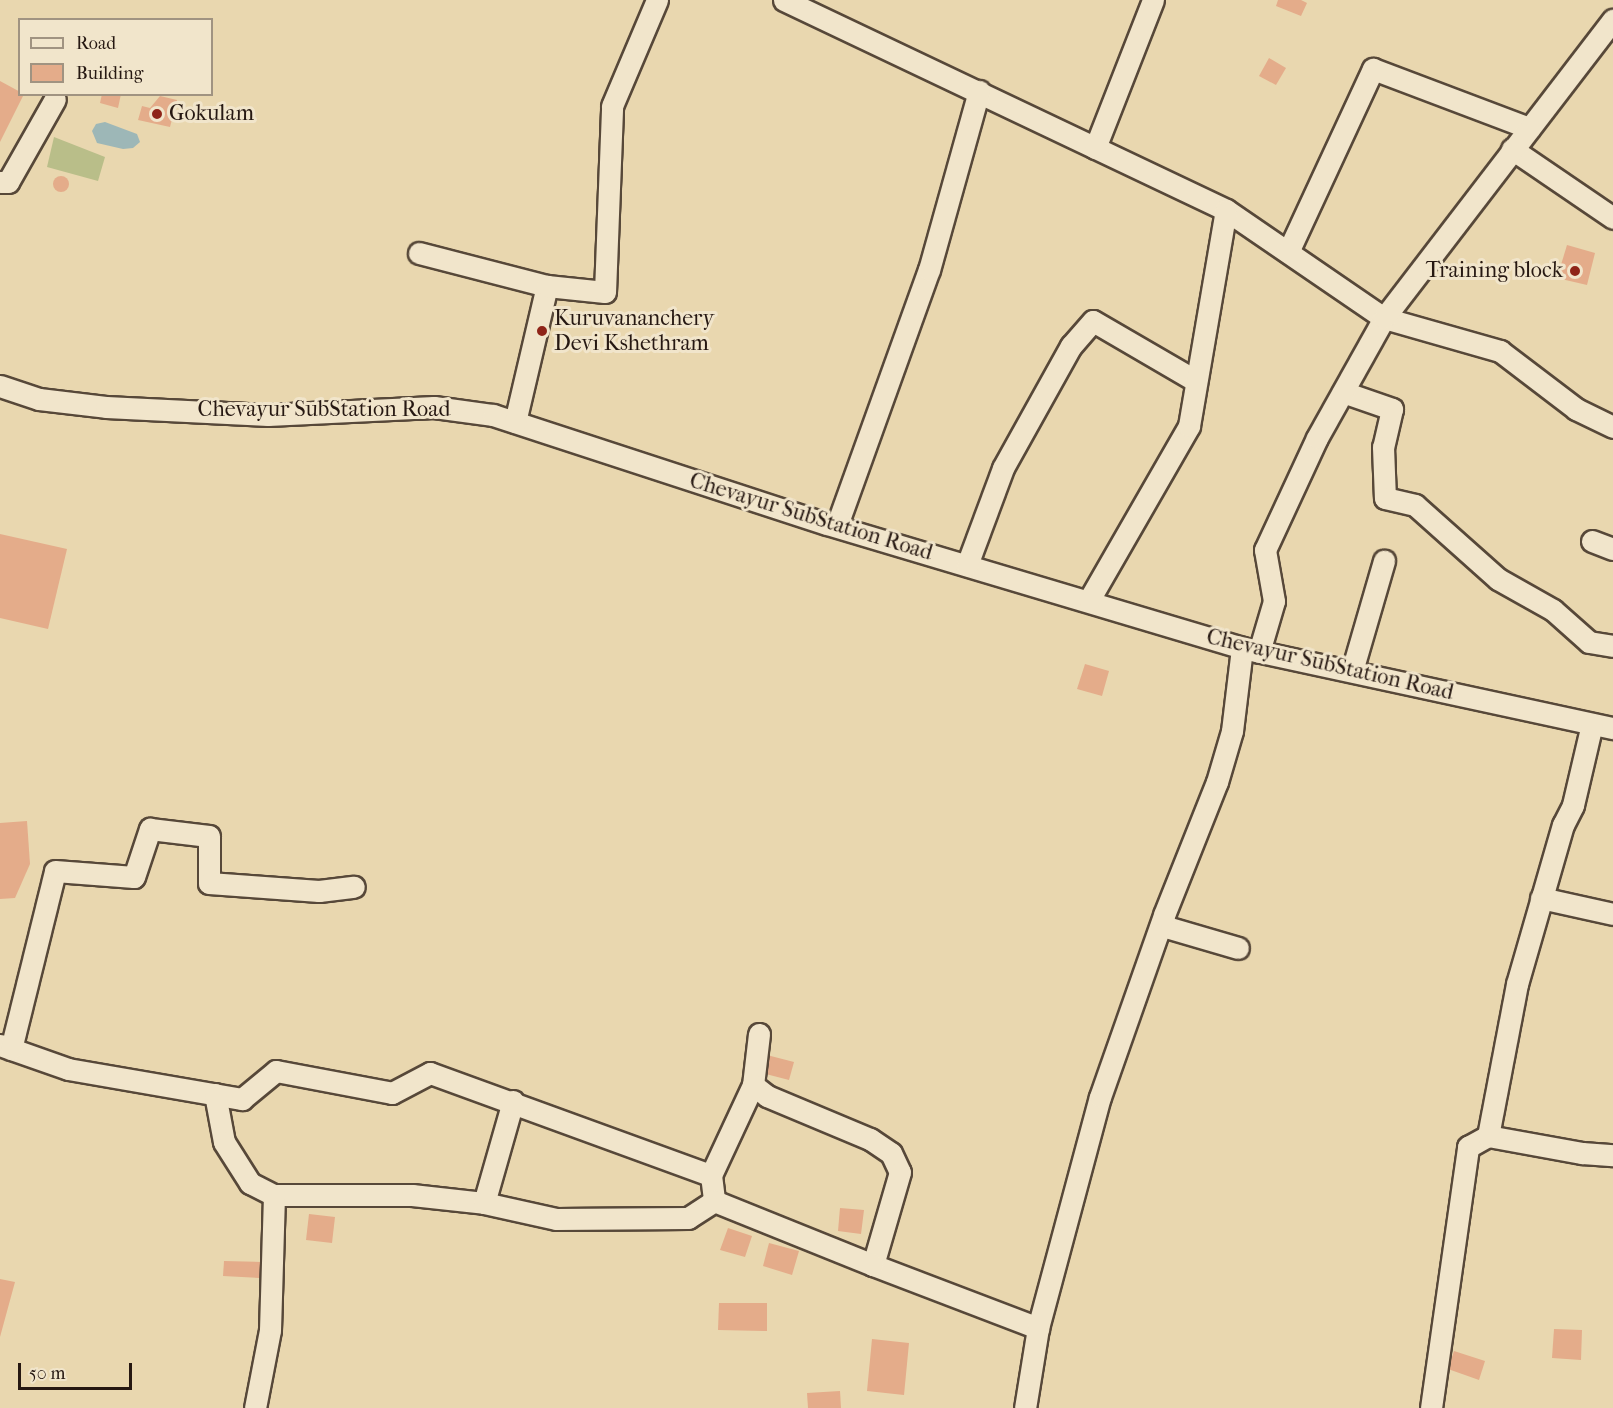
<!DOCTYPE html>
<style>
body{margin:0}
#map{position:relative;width:1613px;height:1408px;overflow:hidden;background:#e9d7af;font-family:"IM FELL French Canon",serif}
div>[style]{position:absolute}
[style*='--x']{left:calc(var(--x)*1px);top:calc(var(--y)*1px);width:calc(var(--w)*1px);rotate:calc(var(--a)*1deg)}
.green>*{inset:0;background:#b9be89}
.water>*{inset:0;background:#9db7b7}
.building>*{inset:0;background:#e4ac8a}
.round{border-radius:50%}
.roads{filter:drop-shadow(2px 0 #574839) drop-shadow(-2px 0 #574839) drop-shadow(0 2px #574839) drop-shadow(0 -2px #574839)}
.minor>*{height:21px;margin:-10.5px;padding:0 10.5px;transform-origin:10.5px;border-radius:10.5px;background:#f1e5cb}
.dots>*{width:16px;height:16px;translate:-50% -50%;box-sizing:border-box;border:3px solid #f1e5cb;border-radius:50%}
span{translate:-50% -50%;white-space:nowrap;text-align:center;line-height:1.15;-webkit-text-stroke:6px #f1e5cb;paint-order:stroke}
.poi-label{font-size:22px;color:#261812}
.left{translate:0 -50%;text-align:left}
.right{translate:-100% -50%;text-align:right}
.street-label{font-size:22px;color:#261812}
.legend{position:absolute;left:18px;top:18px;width:195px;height:78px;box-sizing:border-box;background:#f1e5cb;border:2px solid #a09381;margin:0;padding:8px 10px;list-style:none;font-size:18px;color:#261812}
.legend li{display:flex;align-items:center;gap:12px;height:30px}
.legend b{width:30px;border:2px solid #a09381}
.scale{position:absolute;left:18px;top:1363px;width:114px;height:27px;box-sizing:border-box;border:3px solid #261812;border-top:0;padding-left:8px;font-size:18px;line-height:21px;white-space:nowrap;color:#261812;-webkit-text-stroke:4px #f1e5cb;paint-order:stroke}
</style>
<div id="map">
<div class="green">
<div style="clip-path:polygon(54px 137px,105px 157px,98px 181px,47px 167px)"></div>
</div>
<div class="water">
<div style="clip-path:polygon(105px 122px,137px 134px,140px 142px,133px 148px,123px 149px,97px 143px,92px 131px,96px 124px)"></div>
</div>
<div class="building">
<div style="clip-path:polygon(1278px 0,1301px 0,1307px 3px,1301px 16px,1276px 6px)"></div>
<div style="clip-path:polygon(1269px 58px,1286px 68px,1276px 85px,1259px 76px)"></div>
<div style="clip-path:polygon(0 81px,24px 94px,0 142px)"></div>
<div style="clip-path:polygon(102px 94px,121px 94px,118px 108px,100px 103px)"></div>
<div style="clip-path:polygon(160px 96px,177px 100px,170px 127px,138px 120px,142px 106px,150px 108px)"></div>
<div class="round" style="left:53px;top:176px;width:16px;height:16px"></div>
<div style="clip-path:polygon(1567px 245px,1595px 253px,1587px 285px,1557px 278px)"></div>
<div style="clip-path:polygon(0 534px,67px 549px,48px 629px,0 618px)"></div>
<div style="clip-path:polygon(1085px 664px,1109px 671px,1102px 696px,1077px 689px)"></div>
<div style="clip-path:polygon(27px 821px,30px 864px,15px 898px,0 899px,0 823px)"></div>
<div style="clip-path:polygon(763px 1054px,794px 1062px,789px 1080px,758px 1072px)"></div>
<div style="clip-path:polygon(840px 1208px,864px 1210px,861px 1234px,838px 1231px)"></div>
<div style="clip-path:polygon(309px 1214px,335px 1217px,332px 1243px,306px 1240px)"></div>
<div style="clip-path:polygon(728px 1228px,752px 1236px,745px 1257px,720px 1250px)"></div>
<div style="clip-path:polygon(769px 1243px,799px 1251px,792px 1275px,763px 1266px)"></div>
<div style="clip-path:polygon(224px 1261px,261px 1262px,260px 1278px,223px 1276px)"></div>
<div style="clip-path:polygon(0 1279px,15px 1282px,0 1337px)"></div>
<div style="clip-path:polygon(719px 1303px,767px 1303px,767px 1331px,718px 1330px)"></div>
<div style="clip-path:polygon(1554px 1329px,1582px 1330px,1581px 1360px,1552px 1358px)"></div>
<div style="clip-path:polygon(872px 1339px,909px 1343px,904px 1395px,867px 1391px)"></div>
<div style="clip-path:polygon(1454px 1351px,1485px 1361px,1479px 1380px,1448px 1369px)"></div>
<div style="clip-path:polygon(840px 1391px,841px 1408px,808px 1408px,807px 1393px)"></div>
</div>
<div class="roads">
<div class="minor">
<div style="--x:784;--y:0;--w:489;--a:25.4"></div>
<div style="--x:1226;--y:210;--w:191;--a:34.4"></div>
<div style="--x:1384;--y:318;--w:121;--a:15.9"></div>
<div style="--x:1500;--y:351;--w:96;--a:37.3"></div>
<div style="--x:1576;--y:409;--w:41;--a:25.9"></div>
<div style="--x:1095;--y:148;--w:159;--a:-68.6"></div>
<div style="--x:1512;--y:149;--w:122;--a:34.3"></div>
<div style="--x:0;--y:182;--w:8;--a:0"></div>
<div style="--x:8;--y:182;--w:95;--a:-60.5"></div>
<div style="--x:1288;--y:252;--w:202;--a:-65.1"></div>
<div style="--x:1373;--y:69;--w:167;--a:20.7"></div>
<div style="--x:419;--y:253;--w:132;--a:14.5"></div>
<div style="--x:0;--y:386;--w:41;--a:18.4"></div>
<div style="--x:39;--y:399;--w:67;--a:6.8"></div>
<div style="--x:106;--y:407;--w:162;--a:2.8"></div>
<div style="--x:268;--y:415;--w:166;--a:-2.8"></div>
<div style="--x:434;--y:407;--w:60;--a:7.7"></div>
<div style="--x:493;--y:415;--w:351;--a:18.1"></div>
<div style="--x:827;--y:524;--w:433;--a:16.6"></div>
<div style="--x:1242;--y:648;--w:380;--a:12.2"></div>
<div style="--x:1343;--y:392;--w:52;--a:19.1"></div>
<div style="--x:1392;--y:409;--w:39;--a:103"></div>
<div style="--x:1383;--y:447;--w:51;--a:87.8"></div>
<div style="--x:1385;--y:498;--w:31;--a:13"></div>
<div style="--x:1415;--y:505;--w:111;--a:41.7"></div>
<div style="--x:1498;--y:579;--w:63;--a:29.4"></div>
<div style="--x:1553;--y:610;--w:48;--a:41.6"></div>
<div style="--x:1589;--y:642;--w:24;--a:9"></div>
<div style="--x:515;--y:422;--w:140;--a:-76.8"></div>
<div style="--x:547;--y:286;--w:58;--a:5.9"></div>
<div style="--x:605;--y:292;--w:186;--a:-87.8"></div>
<div style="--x:612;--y:106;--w:115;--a:-67"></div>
<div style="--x:837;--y:525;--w:271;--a:-70.2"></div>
<div style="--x:929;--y:270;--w:186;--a:-74.4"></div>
<div style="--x:1592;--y:541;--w:22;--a:21"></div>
<div style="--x:967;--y:565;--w:103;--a:-69.6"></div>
<div style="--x:1003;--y:468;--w:140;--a:-60.9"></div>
<div style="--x:1071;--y:346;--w:33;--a:-49"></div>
<div style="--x:1093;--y:321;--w:119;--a:30.2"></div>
<div style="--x:1089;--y:600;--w:201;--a:-60.1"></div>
<div style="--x:1189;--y:426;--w:219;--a:-80.3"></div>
<div style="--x:1259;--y:652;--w:53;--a:-73.6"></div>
<div style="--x:1274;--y:601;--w:52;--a:-100"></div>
<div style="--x:1265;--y:550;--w:123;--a:-65.1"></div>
<div style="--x:1317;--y:438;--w:137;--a:-60.8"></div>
<div style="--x:1384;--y:318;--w:376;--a:-52.5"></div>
<div style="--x:1352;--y:671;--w:115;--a:-73.8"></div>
<div style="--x:1541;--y:898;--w:74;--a:12.5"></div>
<div style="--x:1163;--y:926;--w:78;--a:16.3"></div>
<div style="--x:759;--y:1034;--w:51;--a:96.7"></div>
<div style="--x:753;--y:1085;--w:18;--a:38"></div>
<div style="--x:767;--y:1096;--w:112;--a:22.7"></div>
<div style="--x:870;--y:1139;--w:25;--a:34"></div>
<div style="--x:891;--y:1153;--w:21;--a:65"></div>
<div style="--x:900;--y:1172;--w:97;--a:106.2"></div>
<div style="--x:873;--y:1265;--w:177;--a:20.9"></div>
<div style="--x:1038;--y:1328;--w:81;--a:99.2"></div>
<div style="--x:0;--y:1045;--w:72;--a:19.4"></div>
<div style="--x:68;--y:1069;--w:177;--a:9.8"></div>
<div style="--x:242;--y:1099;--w:44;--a:-39.5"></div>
<div style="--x:276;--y:1071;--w:118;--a:10.7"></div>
<div style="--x:392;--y:1093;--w:43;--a:-27.8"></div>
<div style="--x:430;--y:1073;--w:299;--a:20"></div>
<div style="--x:11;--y:1049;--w:183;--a:-76.1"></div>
<div style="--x:55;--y:871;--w:79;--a:4.3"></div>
<div style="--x:134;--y:877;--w:51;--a:-71.6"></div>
<div style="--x:150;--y:829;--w:59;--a:6.8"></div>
<div style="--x:209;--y:836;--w:47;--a:90"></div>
<div style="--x:209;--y:883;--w:110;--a:4.2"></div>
<div style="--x:319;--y:891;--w:35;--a:-7"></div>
<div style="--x:753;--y:1085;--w:99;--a:115"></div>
<div style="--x:711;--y:1175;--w:26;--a:83"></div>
<div style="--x:714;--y:1201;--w:171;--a:21.9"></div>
<div style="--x:215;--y:1094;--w:49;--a:79.4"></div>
<div style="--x:224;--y:1142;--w:49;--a:57.6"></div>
<div style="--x:250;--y:1183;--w:27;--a:27"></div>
<div style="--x:274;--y:1195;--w:138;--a:0"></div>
<div style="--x:412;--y:1195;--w:72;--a:6.3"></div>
<div style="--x:484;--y:1203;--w:106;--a:-74.1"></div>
<div style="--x:1488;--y:1136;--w:96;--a:10.3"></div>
<div style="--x:1582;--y:1153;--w:31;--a:4"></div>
<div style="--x:484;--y:1203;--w:74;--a:12.5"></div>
<div style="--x:556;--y:1219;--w:132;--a:-0.4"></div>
<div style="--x:688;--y:1218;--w:31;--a:-33"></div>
<div style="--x:1038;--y:1328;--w:239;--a:-75"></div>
<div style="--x:1100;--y:1097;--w:193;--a:-70.6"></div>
<div style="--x:1164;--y:915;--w:143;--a:-68.3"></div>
<div style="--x:1217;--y:782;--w:53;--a:-73.6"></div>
<div style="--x:1232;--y:731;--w:84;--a:-83.1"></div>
<div style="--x:255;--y:1408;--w:79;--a:-79.1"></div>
<div style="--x:270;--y:1330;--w:135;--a:-88.3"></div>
<div style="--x:1431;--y:1408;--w:264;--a:-81.9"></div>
<div style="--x:1468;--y:1147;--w:23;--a:-29"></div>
<div style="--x:1488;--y:1136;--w:155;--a:-79.2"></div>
<div style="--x:1517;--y:984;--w:166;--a:-73.9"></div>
<div style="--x:1563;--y:825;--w:22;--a:-63"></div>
<div style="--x:1573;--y:805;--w:83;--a:-76.8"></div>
</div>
</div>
<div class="dots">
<div style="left:157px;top:114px;background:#8f2418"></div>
<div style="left:1575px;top:271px;background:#8f2418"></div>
<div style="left:542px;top:331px;background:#8f2418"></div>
</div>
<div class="poi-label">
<span class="left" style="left:169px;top:114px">Gokulam</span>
<span class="right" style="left:1563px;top:271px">Training block</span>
<span class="left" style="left:554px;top:331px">Kuruvananchery<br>Devi Kshethram</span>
</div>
<div class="street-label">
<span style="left:324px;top:410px">Chevayur SubStation Road</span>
<span style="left:811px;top:517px;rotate:17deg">Chevayur SubStation Road</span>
<span style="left:1330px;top:665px;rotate:13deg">Chevayur SubStation Road</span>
</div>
<ul class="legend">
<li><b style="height:8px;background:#f1e5cb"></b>Road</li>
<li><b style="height:16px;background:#e4ac8a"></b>Building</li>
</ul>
<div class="scale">50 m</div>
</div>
